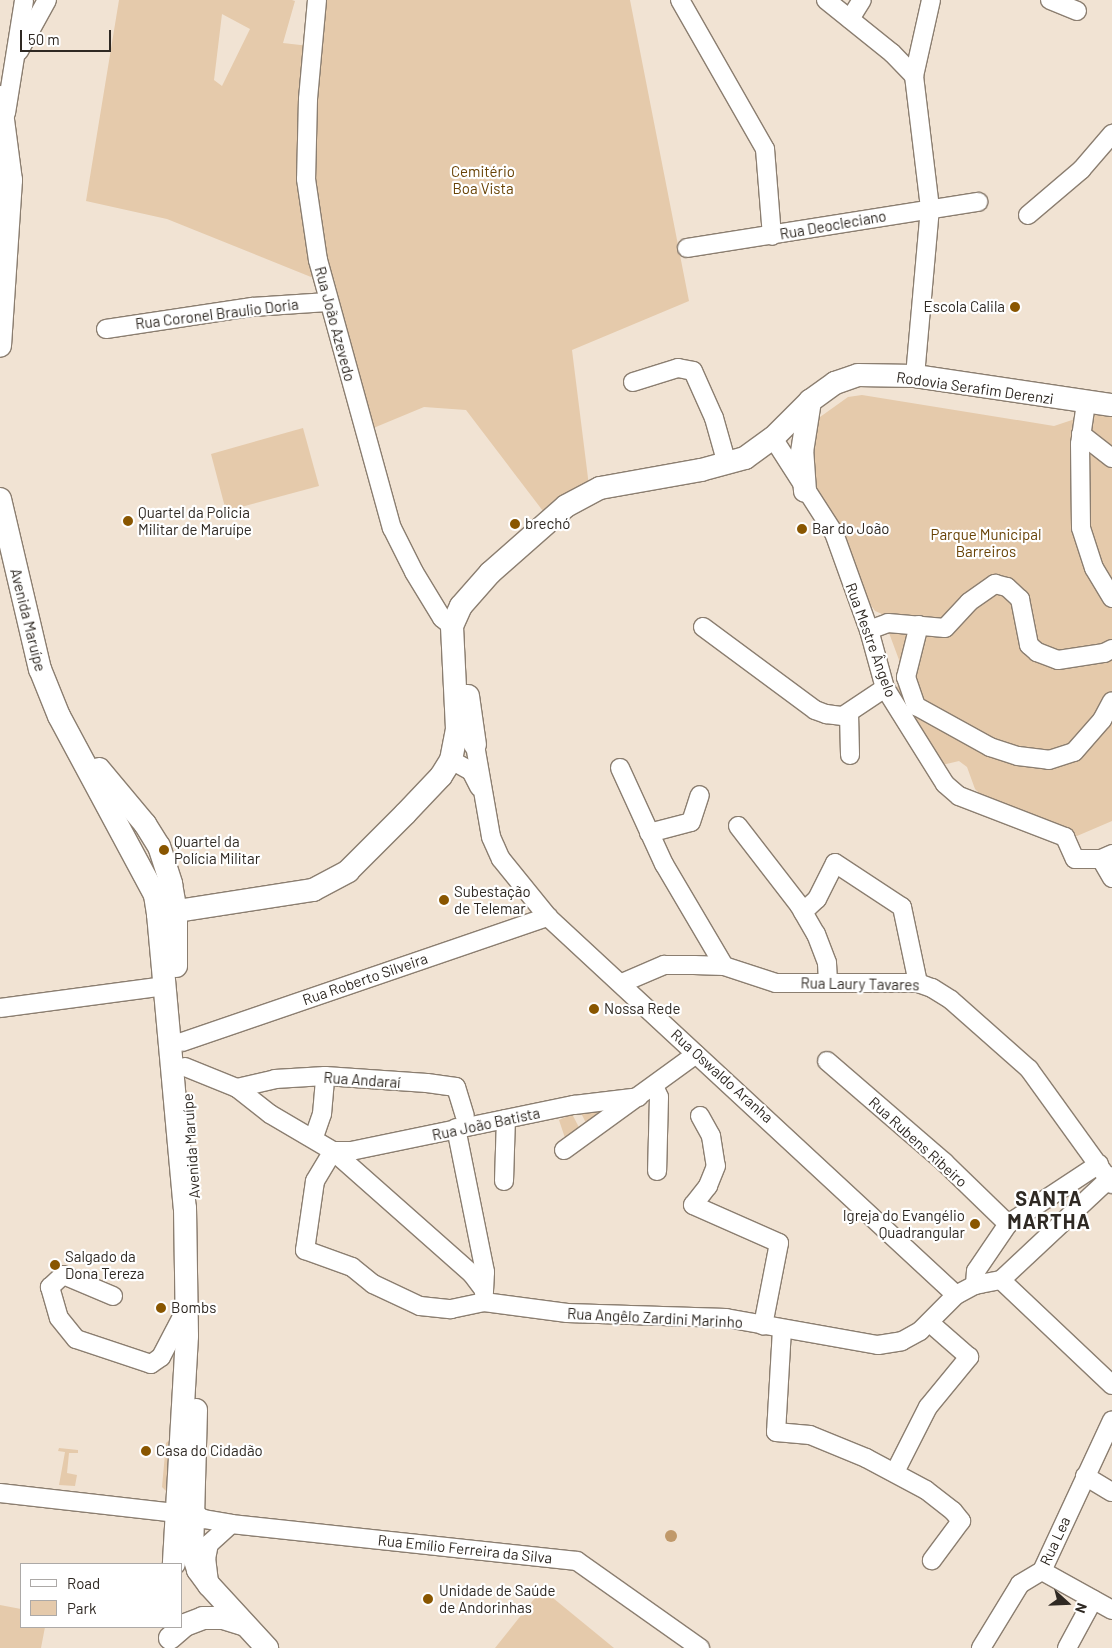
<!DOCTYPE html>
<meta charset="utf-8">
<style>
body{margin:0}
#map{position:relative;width:1112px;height:1648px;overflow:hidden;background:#f1e3d3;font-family:Barlow,sans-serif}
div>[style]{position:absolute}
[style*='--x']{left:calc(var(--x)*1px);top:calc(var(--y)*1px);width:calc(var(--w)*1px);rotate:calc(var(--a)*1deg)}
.green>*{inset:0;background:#e5caab}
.water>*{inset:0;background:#c0996a}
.round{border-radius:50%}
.roads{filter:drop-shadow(1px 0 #8b7e70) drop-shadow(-1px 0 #8b7e70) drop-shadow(0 1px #8b7e70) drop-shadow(0 -1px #8b7e70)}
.minor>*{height:18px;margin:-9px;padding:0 9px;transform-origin:9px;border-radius:9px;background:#fff}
.major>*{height:22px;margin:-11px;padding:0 11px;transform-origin:11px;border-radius:11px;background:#fff}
.dots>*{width:14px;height:14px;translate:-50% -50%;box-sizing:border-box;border:2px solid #fff;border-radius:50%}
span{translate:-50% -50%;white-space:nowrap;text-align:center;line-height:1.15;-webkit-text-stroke:4.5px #fff;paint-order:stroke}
.park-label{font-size:15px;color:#694306}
.street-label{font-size:15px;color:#2f2923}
.poi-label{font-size:15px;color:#2f2923}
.right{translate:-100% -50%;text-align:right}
.left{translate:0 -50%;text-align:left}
.district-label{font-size:20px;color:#2f2923;font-weight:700;letter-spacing:1px}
.legend{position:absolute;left:20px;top:1563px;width:162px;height:65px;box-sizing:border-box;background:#fff;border:1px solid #aca9a7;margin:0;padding:6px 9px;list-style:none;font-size:15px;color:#2f2923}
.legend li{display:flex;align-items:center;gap:10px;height:25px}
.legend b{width:25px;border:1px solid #aca9a7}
.north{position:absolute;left:1042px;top:1578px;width:50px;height:50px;-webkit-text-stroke:4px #fff;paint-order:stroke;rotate:110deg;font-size:14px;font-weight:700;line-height:20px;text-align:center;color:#2f2923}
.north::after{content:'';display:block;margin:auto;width:18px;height:22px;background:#2f2923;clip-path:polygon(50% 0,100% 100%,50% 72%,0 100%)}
.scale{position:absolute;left:20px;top:30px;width:91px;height:22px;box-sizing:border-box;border:2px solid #2f2923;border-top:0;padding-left:6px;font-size:15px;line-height:18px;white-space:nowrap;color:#2f2923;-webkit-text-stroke:4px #fff;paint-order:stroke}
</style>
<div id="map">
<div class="green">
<div style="clip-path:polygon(evenodd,119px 0,292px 0,295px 1px,283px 43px,318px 47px,323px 0,630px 0,689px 301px,572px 350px,589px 486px,546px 515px,466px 410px,424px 407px,371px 429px,334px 279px,311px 277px,167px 219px,86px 201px,119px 0,222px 14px,250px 29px,222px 86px,214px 80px,222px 14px)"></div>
<div style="clip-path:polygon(862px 395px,1054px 426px,1093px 413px,1112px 414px,1112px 821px,1077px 836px,982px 796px,975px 789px,967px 767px,959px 761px,938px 766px,901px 701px,897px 688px,902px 668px,882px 614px,875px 611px,870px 604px,844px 532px,818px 498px,810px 481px,812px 431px,820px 417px,848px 397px)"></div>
<div style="clip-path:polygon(303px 428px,319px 486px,226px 511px,211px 454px)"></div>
<div style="clip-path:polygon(606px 1108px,589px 1129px,581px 1113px)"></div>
<div style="clip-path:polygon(572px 1114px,583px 1135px,567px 1144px,559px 1120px)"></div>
<div style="clip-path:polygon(173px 1437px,168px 1493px,162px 1487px,166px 1443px)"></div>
<div style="clip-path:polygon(59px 1448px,78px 1450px,78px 1453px,69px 1453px,67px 1473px,77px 1475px,75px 1486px,59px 1485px,65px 1452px,58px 1451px)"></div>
<div style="clip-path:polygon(542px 1589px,614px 1648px,495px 1648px)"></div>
<div style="clip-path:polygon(0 1605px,21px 1609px,21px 1627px,45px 1627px,41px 1648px,0 1648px)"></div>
</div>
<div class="water">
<div class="round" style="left:665px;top:1530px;width:12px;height:12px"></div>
</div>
<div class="roads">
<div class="minor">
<div style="--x:317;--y:0;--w:99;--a:95.2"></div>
<div style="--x:308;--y:99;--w:80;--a:91.4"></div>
<div style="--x:306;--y:179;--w:82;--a:81.6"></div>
<div style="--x:318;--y:260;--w:278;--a:74.6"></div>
<div style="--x:392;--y:528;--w:49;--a:63.4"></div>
<div style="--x:414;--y:572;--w:54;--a:58.7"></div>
<div style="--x:442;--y:618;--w:13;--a:39"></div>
<div style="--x:680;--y:0;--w:172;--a:60.3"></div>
<div style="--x:765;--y:149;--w:87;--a:85.4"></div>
<div style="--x:826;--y:0;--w:85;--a:38.8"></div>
<div style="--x:892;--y:53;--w:32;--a:46"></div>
<div style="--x:1050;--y:0;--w:29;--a:22"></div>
<div style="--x:850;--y:19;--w:22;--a:-58"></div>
<div style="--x:19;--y:51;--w:58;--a:-61.2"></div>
<div style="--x:6;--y:113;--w:114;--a:-80.9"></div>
<div style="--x:1028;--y:215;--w:70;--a:-40.3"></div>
<div style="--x:1081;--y:170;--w:48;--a:-49.3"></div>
<div style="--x:687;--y:248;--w:295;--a:-9"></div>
<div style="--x:106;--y:329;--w:148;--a:-8.6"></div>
<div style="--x:252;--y:307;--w:76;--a:-3.8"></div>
<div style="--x:915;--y:376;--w:169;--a:-84.9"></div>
<div style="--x:930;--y:208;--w:133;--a:-96.9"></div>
<div style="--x:914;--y:76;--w:78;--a:-77.4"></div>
<div style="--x:633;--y:382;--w:47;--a:-17.3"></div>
<div style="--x:678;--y:368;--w:15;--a:11"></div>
<div style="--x:693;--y:371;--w:51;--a:65.9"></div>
<div style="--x:714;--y:418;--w:48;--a:74.2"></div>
<div style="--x:1086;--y:403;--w:41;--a:98.3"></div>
<div style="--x:1080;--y:444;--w:84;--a:89.3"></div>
<div style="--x:1081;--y:528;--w:42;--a:72"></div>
<div style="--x:1094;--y:568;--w:35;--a:59"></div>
<div style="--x:1081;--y:434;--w:39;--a:38"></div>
<div style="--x:773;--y:438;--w:113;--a:57.3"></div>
<div style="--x:834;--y:533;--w:103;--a:70.2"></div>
<div style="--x:869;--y:630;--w:60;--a:74.6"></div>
<div style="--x:885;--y:688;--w:113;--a:58"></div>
<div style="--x:945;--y:784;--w:18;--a:41"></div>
<div style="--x:959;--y:796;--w:114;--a:21.1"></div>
<div style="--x:1065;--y:837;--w:24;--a:66"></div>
<div style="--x:1075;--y:859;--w:26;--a:0"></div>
<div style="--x:1101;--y:859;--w:12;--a:-24"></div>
<div style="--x:919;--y:625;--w:54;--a:104"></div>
<div style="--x:906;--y:677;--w:31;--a:71"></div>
<div style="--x:916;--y:706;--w:85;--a:29"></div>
<div style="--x:990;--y:747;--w:29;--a:18"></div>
<div style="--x:1018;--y:756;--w:31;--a:7"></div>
<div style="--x:1049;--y:760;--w:26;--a:-18"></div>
<div style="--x:1074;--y:752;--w:43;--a:-48.8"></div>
<div style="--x:1102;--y:720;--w:21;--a:-62"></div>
<div style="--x:703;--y:627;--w:139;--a:36.5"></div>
<div style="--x:815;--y:710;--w:12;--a:20"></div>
<div style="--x:826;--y:714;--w:17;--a:7"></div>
<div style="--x:843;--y:716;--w:50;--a:-33.7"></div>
<div style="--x:869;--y:630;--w:20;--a:-20"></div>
<div style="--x:888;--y:623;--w:57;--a:5"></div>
<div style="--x:945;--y:628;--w:35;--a:-47"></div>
<div style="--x:969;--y:602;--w:32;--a:-35"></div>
<div style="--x:995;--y:584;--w:12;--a:14"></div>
<div style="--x:1007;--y:587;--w:18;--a:43"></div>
<div style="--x:1020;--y:599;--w:47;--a:78.9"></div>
<div style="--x:1029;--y:645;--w:11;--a:41"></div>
<div style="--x:1037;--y:652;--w:22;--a:21"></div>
<div style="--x:1058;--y:660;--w:47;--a:-8.7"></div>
<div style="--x:1104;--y:653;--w:9;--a:-27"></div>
<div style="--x:849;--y:713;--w:42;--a:88.6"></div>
<div style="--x:467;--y:738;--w:11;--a:41"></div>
<div style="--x:475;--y:745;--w:93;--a:80.1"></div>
<div style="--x:491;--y:837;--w:24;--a:66"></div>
<div style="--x:501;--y:859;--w:75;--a:51"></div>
<div style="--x:548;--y:917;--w:556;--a:42.81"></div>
<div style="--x:451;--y:760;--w:23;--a:29"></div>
<div style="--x:471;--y:771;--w:18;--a:63"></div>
<div style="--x:620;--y:768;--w:106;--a:65.4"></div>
<div style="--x:664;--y:864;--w:118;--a:59.5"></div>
<div style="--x:738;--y:826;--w:100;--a:52.3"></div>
<div style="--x:799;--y:905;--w:34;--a:60"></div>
<div style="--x:816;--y:934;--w:31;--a:69"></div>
<div style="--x:827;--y:963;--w:19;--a:87"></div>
<div style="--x:649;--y:833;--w:43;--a:-14.7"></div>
<div style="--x:691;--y:822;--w:28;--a:-72"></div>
<div style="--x:1101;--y:859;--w:22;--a:60"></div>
<div style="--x:803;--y:912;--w:19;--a:-43"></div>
<div style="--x:817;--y:899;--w:40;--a:-63.4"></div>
<div style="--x:835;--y:863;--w:80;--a:33.3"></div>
<div style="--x:902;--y:907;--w:78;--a:78.1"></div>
<div style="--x:622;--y:983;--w:46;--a:-23.2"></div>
<div style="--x:664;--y:965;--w:30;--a:0"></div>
<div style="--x:694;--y:965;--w:30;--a:2"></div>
<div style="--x:724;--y:966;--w:55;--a:18.1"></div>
<div style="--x:776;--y:983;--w:142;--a:0"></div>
<div style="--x:918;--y:983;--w:15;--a:20"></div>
<div style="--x:932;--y:988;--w:22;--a:32"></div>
<div style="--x:951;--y:1000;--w:104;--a:41.5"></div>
<div style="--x:1029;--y:1069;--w:142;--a:54.2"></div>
<div style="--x:0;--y:1008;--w:165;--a:-7.6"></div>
<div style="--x:182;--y:1042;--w:387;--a:-18.9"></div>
<div style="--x:827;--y:1061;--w:155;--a:40.8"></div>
<div style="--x:944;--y:1162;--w:89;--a:44.1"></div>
<div style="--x:185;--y:1067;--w:56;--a:22"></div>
<div style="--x:237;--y:1088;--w:42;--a:38.2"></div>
<div style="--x:270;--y:1114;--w:73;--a:30.4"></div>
<div style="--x:333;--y:1151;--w:186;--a:41.5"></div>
<div style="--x:472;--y:1274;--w:20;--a:53"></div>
<div style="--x:654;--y:1086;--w:12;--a:66"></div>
<div style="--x:659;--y:1097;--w:74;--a:91.5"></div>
<div style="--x:237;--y:1088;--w:39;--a:-13"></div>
<div style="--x:275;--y:1079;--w:50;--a:-3.4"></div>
<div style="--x:325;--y:1076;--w:102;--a:3.9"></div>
<div style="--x:427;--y:1083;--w:29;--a:8"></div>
<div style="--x:456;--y:1087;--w:30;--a:73"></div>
<div style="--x:700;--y:1116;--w:23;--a:61"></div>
<div style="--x:711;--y:1136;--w:30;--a:81"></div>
<div style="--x:716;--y:1166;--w:22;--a:112"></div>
<div style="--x:708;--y:1186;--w:24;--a:128"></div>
<div style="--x:693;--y:1205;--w:94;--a:23.8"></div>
<div style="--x:779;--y:1243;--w:84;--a:101"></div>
<div style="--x:456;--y:1128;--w:147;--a:78.6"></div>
<div style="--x:485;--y:1272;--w:21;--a:93"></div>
<div style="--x:314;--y:1137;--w:24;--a:-71"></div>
<div style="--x:322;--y:1114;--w:38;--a:-85"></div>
<div style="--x:564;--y:1150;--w:163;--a:-36"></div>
<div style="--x:333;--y:1151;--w:35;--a:121"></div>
<div style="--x:315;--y:1181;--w:70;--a:98.2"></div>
<div style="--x:305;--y:1250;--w:50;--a:19.9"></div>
<div style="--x:352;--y:1267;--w:27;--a:39"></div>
<div style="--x:373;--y:1284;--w:52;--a:25.1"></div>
<div style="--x:420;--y:1306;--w:31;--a:6"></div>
<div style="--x:451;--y:1309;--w:34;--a:-12"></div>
<div style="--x:484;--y:1302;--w:84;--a:7.5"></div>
<div style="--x:567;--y:1313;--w:159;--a:1.8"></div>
<div style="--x:726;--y:1318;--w:154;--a:10.1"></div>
<div style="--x:878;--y:1345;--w:24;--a:-9"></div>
<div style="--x:902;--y:1341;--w:21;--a:-29"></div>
<div style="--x:920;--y:1331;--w:51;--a:-45"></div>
<div style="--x:956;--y:1295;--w:21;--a:-28"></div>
<div style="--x:975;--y:1285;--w:26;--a:-11"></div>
<div style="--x:1001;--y:1280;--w:152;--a:-43.1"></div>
<div style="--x:333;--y:1151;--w:18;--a:0"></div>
<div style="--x:351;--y:1151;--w:228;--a:-11.7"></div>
<div style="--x:574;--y:1105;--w:65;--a:-7"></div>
<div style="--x:504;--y:1181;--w:62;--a:-88.2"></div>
<div style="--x:1001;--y:1280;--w:153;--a:43.4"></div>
<div style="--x:975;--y:1285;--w:14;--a:-86"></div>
<div style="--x:976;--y:1271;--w:57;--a:-55.8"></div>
<div style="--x:1008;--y:1224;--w:109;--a:-33.4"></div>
<div style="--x:113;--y:1296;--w:54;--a:-157.2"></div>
<div style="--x:63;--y:1275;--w:18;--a:137"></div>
<div style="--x:50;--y:1287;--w:32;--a:74"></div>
<div style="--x:59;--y:1318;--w:27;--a:51"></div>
<div style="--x:76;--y:1339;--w:79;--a:18.4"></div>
<div style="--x:151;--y:1364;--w:12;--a:-35"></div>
<div style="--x:161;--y:1357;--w:54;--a:-62.5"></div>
<div style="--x:782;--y:1329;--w:103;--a:93.3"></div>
<div style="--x:776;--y:1432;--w:34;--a:5"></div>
<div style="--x:810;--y:1435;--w:61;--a:22.3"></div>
<div style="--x:866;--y:1458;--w:68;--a:28.1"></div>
<div style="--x:926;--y:1490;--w:34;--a:38"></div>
<div style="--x:953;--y:1511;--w:13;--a:51"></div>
<div style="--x:961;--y:1521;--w:49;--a:126.6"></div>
<div style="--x:895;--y:1472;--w:73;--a:-63.1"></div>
<div style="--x:928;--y:1407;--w:65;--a:-50.6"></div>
<div style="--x:969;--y:1357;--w:52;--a:-138.9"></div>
<div style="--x:1085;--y:1476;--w:31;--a:31"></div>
<div style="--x:0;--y:1493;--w:176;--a:6.5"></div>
<div style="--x:175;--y:1513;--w:19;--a:-32"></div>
<div style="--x:191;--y:1503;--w:15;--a:62"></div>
<div style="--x:198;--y:1516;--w:7;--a:27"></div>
<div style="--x:204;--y:1519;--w:27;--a:10"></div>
<div style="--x:231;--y:1524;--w:348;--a:6.1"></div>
<div style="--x:577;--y:1561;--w:151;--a:35.3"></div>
<div style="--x:1042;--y:1571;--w:80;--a:29.1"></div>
<div style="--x:209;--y:1582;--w:23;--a:-97"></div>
<div style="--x:206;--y:1559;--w:15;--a:-79"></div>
<div style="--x:209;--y:1544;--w:30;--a:-42"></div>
<div style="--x:981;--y:1648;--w:75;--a:-58.6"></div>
<div style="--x:1020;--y:1584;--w:26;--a:-31"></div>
<div style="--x:1042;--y:1571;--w:166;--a:-65.1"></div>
<div style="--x:1067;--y:1648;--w:55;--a:-61.6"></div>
</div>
<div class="major">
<div style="--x:0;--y:97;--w:84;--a:82.5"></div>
<div style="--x:11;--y:180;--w:166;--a:93.8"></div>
<div style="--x:805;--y:491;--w:39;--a:-94"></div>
<div style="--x:802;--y:452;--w:52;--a:-81.1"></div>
<div style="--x:0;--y:499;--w:175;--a:76.8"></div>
<div style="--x:40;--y:669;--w:51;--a:68"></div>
<div style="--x:59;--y:716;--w:203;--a:61.8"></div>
<div style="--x:155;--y:895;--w:19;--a:81"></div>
<div style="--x:158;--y:914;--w:295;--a:84.8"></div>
<div style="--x:185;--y:1208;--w:128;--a:89.1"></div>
<div style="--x:187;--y:1336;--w:228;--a:93.3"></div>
<div style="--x:468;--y:696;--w:49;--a:81.9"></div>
<div style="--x:99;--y:769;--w:72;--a:50.1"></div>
<div style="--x:145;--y:824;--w:26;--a:58"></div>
<div style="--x:159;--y:846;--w:40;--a:72"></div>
<div style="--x:171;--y:884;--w:29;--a:80"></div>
<div style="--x:176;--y:913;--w:53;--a:90"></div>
<div style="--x:158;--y:914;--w:157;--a:-8.8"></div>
<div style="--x:313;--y:890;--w:40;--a:-28"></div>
<div style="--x:348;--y:871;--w:81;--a:-45"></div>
<div style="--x:405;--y:814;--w:52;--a:-46.5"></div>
<div style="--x:441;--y:776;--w:19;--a:-58"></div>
<div style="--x:451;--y:760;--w:32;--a:-79"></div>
<div style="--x:457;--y:729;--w:103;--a:-92.8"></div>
<div style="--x:452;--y:626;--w:22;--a:-66"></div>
<div style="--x:461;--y:606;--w:44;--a:-48.7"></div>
<div style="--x:490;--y:573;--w:101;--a:-41.4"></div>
<div style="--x:566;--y:506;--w:38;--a:-28"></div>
<div style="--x:600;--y:488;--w:103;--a:-10.1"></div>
<div style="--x:701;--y:470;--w:46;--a:-15.3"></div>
<div style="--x:745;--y:458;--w:34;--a:-36"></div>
<div style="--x:773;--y:438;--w:52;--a:-45"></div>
<div style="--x:810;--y:401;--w:31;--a:-36"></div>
<div style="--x:835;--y:383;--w:24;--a:-19"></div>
<div style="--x:858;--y:375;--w:57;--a:1"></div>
<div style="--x:915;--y:376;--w:199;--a:8.4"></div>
<div style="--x:196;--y:1410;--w:141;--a:91.6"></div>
<div style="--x:192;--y:1551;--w:20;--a:72"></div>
<div style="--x:198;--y:1570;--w:19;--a:54"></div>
<div style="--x:209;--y:1585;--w:86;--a:47.4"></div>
<div style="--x:170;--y:1638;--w:20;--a:-41"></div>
<div style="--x:185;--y:1625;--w:19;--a:-21"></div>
<div style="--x:203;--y:1618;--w:20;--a:0"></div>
<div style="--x:223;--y:1618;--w:21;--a:17"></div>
</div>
</div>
<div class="dots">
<div style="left:1015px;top:307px;background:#895600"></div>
<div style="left:128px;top:521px;background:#895600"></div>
<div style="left:515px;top:524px;background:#895600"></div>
<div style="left:802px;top:529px;background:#895600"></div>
<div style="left:164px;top:850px;background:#895600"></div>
<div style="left:444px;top:900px;background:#895600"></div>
<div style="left:594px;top:1009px;background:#895600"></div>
<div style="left:975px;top:1224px;background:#895600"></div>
<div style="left:55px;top:1265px;background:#895600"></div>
<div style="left:161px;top:1308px;background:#895600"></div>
<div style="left:146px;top:1451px;background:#895600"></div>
<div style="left:428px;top:1599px;background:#895600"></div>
</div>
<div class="park-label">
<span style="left:483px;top:180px">Cemitério<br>Boa Vista</span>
<span style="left:986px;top:543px">Parque Municipal<br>Barreiros</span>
</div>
<div class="street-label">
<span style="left:833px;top:225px;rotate:-10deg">Rua Deocleciano</span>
<span style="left:217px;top:314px;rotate:-7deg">Rua Coronel Braulio Doria</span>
<span style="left:335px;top:324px;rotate:75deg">Rua João Azevedo</span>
<span style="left:975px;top:388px;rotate:8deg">Rodovia Serafim Derenzi</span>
<span style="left:28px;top:620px;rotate:76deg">Avenida Maruípe</span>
<span style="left:871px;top:640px;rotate:70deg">Rua Mestre Ângelo</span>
<span style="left:365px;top:979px;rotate:-19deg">Rua Roberto Silveira</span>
<span style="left:860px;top:984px;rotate:1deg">Rua Laury Tavares</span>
<span style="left:722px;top:1076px;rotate:42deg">Rua Oswaldo Aranha</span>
<span style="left:362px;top:1080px;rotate:4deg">Rua Andaraí</span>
<span style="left:486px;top:1124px;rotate:-12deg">Rua João Batista</span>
<span style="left:918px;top:1142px;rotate:42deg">Rua Rubens Ribeiro</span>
<span style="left:191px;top:1146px;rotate:-94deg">Avenida Maruípe</span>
<span style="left:655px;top:1318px;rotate:3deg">Rua Angêlo Zardini Marinho</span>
<span style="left:1055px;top:1541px;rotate:-65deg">Rua Lea</span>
<span style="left:465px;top:1549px;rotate:6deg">Rua Emílio Ferreira da Silva</span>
</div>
<div class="poi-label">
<span class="right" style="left:1005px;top:307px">Escola Calila</span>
<span class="left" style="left:138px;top:521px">Quartel da Policia<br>Militar de Maruípe</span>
<span class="left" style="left:525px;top:524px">brechó</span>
<span class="left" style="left:812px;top:529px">Bar do João</span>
<span class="left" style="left:174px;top:850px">Quartel da<br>Polícia Militar</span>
<span class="left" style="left:454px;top:900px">Subestação<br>de Telemar</span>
<span class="left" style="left:604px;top:1009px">Nossa Rede</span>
<span class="right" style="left:965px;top:1224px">Igreja do Evangélio<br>Quadrangular</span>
<span class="left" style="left:65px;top:1265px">Salgado da<br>Dona Tereza</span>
<span class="left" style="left:171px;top:1308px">Bombs</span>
<span class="left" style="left:156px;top:1451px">Casa do Cidadão</span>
<span class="left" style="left:439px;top:1599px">Unidade de Saúde<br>de Andorinhas</span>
</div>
<div class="district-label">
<span style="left:1049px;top:1210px">SANTA<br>MARTHA</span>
</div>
<ul class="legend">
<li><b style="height:6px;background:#fff"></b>Road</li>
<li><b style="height:14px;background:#e5caab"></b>Park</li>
</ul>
<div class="north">N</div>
<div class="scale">50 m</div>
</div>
